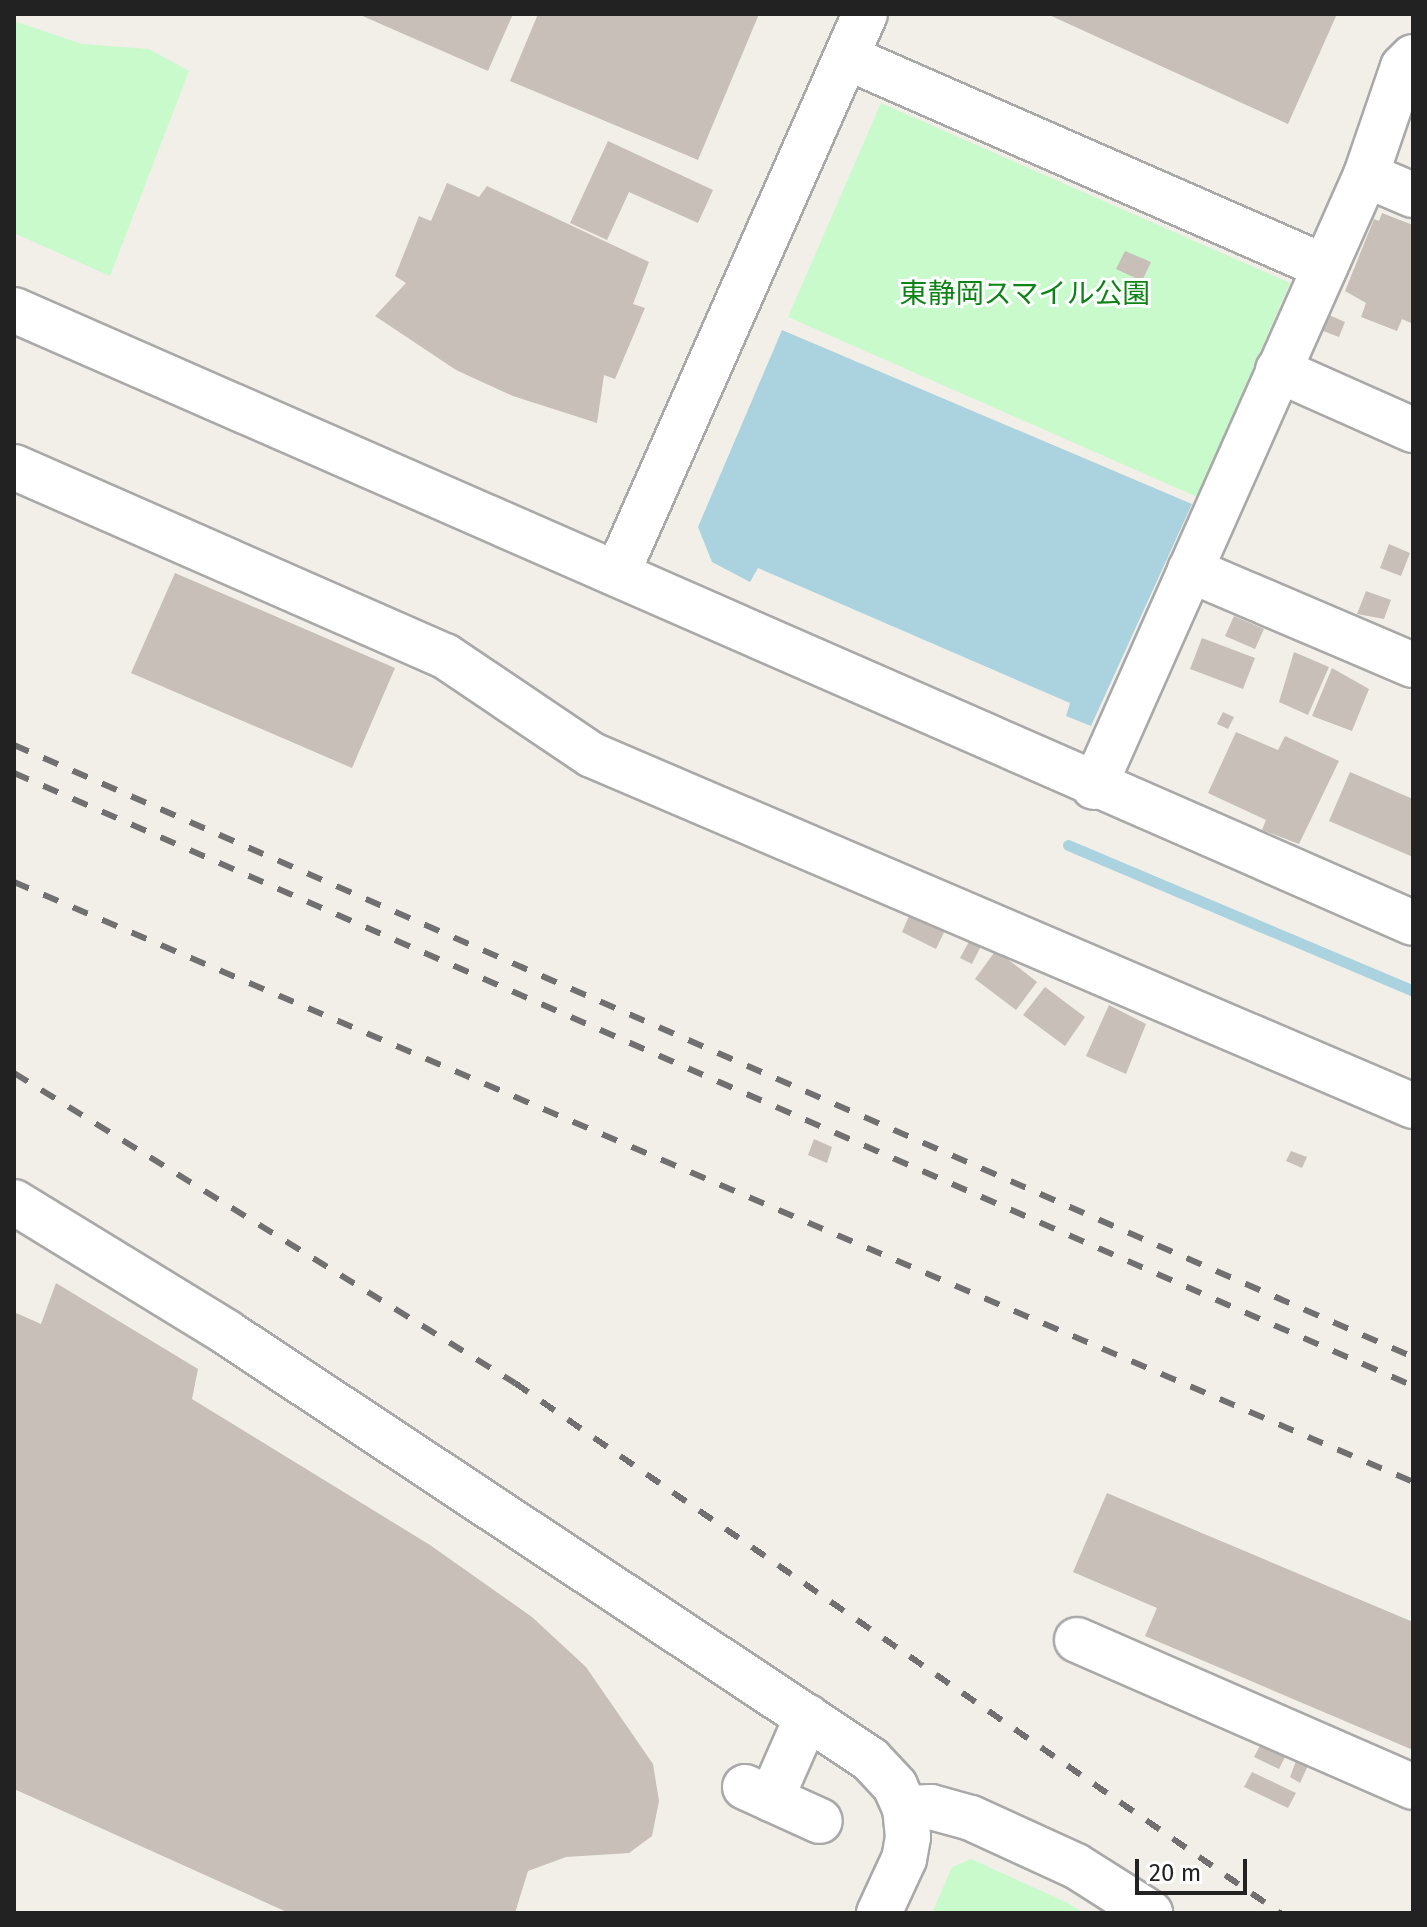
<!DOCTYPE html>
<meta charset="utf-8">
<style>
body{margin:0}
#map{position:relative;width:1427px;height:1927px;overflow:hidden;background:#f2efe9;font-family:"Fira Sans","Noto Sans JP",sans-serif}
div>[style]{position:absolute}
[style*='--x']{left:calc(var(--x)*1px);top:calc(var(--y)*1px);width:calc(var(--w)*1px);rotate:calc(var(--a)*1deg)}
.park>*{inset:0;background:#c8facc}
.water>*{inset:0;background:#aad3df}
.stream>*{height:11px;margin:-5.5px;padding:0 5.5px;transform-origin:5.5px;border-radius:5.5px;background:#aad3df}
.building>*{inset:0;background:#c7bfb8}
.roads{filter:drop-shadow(2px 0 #a9a9a9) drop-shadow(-2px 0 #a9a9a9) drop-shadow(0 2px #a9a9a9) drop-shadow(0 -2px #a9a9a9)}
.minor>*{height:44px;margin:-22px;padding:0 22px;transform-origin:22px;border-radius:22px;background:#fff}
.rail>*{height:6px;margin-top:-3px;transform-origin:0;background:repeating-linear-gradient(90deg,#707070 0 16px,transparent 0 32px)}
span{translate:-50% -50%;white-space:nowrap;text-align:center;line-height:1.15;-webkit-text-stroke:6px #fff;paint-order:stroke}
.park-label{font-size:28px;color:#0c8416}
.frame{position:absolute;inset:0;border:16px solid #222;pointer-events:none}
.scale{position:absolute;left:1135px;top:1859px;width:112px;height:36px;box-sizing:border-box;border:4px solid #222;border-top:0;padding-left:10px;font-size:24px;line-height:28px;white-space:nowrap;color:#222;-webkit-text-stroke:6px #fff;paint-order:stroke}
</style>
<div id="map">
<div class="park">
<div style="clip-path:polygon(14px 21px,82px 44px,149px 49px,189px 71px,110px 276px,14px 233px)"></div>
<div style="clip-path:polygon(881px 103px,1290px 283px,1197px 497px,788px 317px)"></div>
<div style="clip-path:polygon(971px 1859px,1068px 1903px,1084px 1913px,932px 1913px,952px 1867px)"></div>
</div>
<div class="water">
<div style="clip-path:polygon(782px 330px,1192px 504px,1091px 726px,1066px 716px,1070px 703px,758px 568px,750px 582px,712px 562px,698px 527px)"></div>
</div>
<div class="stream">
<div style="--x:1068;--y:845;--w:375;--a:22.9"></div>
</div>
<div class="building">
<div style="clip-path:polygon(358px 14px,513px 14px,488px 71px)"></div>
<div style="clip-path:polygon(538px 14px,759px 14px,698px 160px,510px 81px)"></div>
<div style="clip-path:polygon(1047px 14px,1337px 14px,1288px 124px)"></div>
<div style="clip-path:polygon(608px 141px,713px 190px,698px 223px,629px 192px,607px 240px,570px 223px)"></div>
<div style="clip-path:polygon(447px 183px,479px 197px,487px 186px,649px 262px,633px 304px,645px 308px,615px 379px,604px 375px,597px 423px,513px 396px,456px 370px,375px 316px,406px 283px,395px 276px,419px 216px,431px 221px)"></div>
<div style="clip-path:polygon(1382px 213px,1413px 225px,1413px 324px,1402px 319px,1397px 331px,1361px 317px,1366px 303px,1345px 291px,1374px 219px,1379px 221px)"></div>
<div style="clip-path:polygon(1125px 251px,1151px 262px,1142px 281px,1116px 269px)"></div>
<div style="clip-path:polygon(1329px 315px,1345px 322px,1339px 337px,1323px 331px)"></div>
<div style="clip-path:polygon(1389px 544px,1410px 553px,1401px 576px,1380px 568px)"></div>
<div style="clip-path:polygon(175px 573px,395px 668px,352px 768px,131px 673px)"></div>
<div style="clip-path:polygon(1366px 591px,1391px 600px,1384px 619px,1357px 614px)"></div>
<div style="clip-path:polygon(1234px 616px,1264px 629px,1255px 649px,1225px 636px)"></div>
<div style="clip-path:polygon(1202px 638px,1255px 658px,1243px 689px,1190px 669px)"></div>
<div style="clip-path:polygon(1294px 652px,1329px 667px,1308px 715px,1279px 702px)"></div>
<div style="clip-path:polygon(1332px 668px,1369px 689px,1352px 731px,1312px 716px)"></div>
<div style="clip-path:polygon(1223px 712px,1234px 717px,1228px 729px,1217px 724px)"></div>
<div style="clip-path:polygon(1236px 732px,1278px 750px,1285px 736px,1339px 761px,1299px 844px,1262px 830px,1266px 820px,1208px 793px)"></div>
<div style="clip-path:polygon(1350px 772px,1413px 799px,1413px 857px,1329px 821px)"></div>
<div style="clip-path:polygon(914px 905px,950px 920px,936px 949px,902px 932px)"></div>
<div style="clip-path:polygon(972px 936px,984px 940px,972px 964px,960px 958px)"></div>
<div style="clip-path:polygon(996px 950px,1037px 982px,1016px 1010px,975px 979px)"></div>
<div style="clip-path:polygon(1045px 987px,1085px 1017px,1065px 1046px,1023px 1015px)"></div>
<div style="clip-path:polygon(1109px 1005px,1146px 1024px,1126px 1074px,1086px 1056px)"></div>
<div style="clip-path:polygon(814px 1139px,832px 1147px,827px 1163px,808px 1155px)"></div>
<div style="clip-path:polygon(1291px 1151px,1307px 1157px,1302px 1168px,1286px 1161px)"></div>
<div style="clip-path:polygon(56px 1283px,198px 1369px,192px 1399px,430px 1545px,532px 1617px,586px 1667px,653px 1764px,659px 1801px,652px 1836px,629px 1853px,566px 1857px,528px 1871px,515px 1913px,289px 1913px,14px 1789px,14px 1312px,41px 1324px)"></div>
<div style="clip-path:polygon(1107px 1493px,1413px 1622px,1413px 1750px,1145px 1636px,1157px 1608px,1073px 1572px)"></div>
<div style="clip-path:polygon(1263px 1740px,1288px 1751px,1279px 1769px,1254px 1757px)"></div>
<div style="clip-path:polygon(1298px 1756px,1310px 1761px,1300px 1783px,1290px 1777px)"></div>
<div style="clip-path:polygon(1252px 1772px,1296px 1793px,1288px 1808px,1244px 1787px)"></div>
</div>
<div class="roads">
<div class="minor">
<div style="--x:846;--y:57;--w:523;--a:23.67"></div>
<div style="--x:1366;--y:175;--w:51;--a:23.1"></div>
<div style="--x:14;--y:310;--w:1527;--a:23.66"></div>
<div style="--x:1278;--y:370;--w:148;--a:24"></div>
<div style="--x:14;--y:467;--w:471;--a:23.7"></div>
<div style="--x:445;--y:656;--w:177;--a:34"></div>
<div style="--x:592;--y:755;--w:893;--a:23.15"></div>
<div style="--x:1190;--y:570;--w:242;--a:23.1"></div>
<div style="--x:617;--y:574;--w:612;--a:-66.11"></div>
<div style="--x:1094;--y:787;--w:670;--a:-66.04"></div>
<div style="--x:1366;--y:175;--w:114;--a:-71.1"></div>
<div style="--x:1403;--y:67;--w:14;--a:-45"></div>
<div style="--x:14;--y:1202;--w:249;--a:31.5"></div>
<div style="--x:226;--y:1332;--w:773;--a:33.55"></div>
<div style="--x:870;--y:1759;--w:37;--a:47"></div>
<div style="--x:895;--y:1786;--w:24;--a:66"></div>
<div style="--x:905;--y:1808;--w:29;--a:84"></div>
<div style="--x:908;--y:1837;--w:22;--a:100"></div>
<div style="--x:904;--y:1859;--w:60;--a:114.8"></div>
<div style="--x:1077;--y:1640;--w:367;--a:23.6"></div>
<div style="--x:745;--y:1787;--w:82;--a:24.4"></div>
<div style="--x:771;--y:1799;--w:90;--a:-66.3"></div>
<div style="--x:905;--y:1808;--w:26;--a:-2"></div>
<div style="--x:931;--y:1807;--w:41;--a:15.4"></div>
<div style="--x:971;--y:1818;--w:115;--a:24.6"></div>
<div style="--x:1076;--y:1866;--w:88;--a:32.4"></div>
</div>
</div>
<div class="rail">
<div style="--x:14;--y:745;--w:1527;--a:23.63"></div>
<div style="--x:14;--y:773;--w:1527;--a:23.66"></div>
<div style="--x:14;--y:882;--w:1522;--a:23.21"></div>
<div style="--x:14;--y:1073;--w:589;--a:31.75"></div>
<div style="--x:515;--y:1383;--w:931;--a:34.71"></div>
</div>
<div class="park-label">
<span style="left:1025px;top:294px">東静岡スマイル公園</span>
</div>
<div class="frame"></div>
<div class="scale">20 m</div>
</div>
